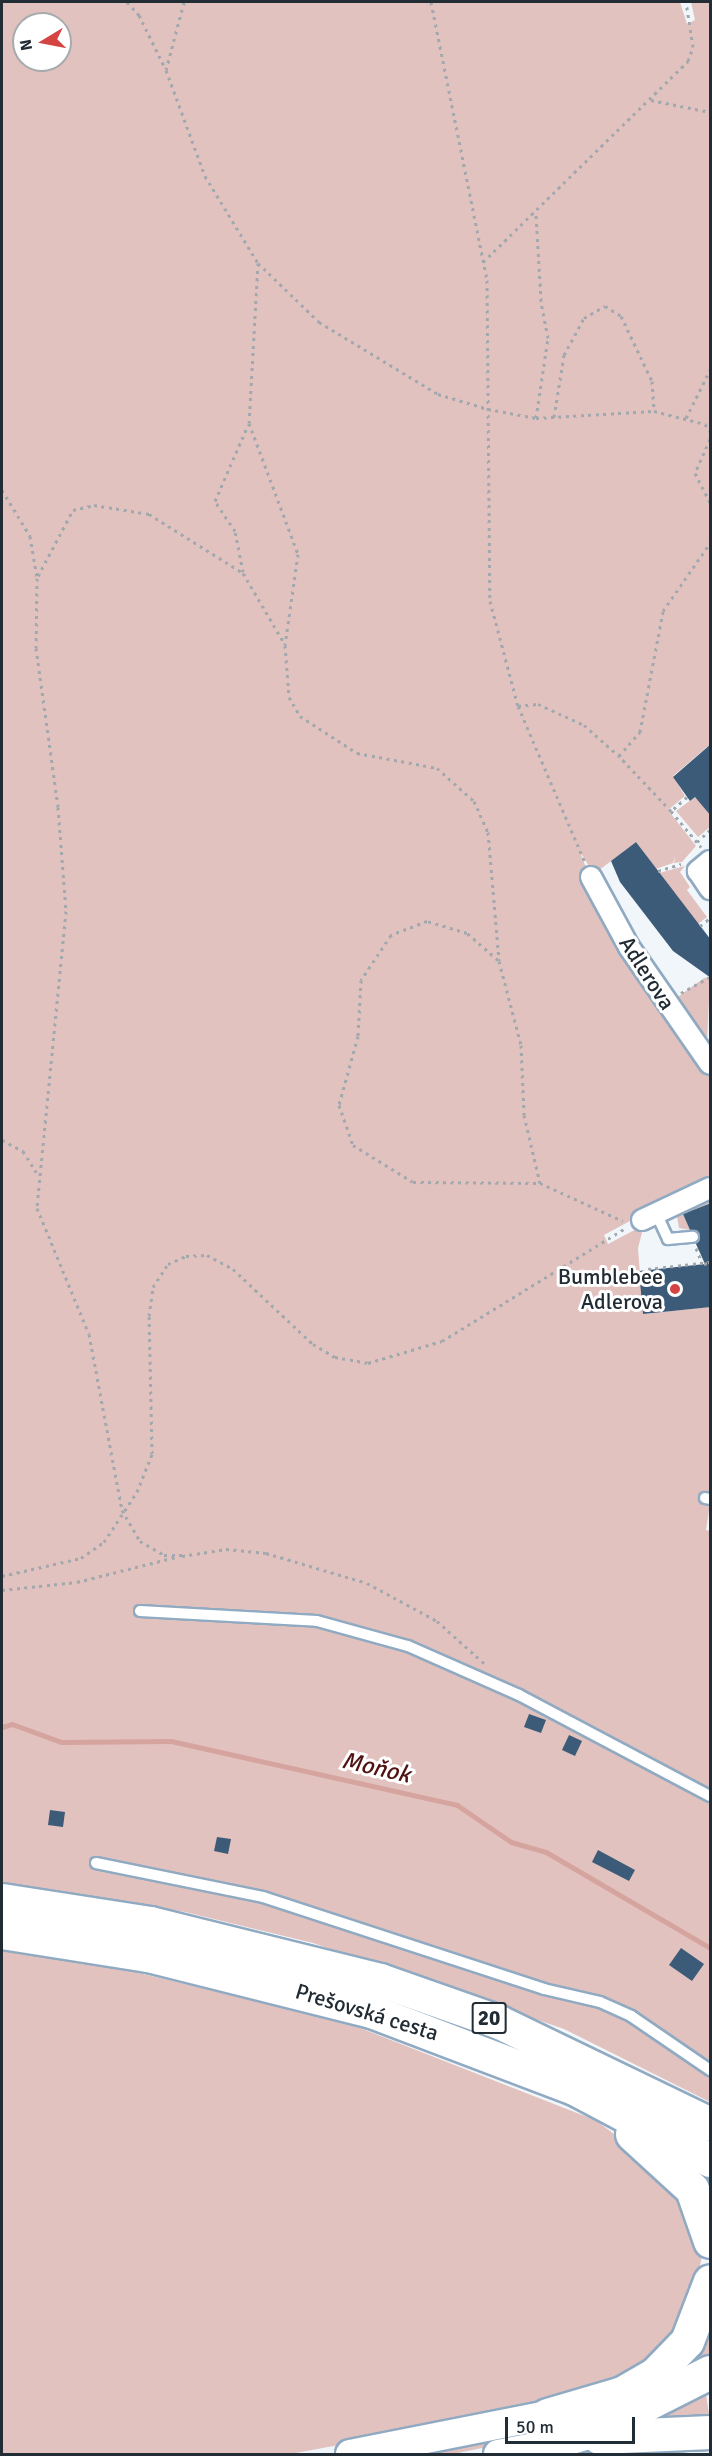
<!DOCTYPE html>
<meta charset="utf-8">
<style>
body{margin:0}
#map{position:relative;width:712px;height:2456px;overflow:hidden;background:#f1f6fb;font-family:Signika,sans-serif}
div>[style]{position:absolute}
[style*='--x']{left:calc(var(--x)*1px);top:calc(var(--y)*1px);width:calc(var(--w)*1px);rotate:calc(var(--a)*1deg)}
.green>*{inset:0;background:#e2c2be}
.stream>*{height:5px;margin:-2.5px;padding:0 2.5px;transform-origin:2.5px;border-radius:2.5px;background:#d6a49f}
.building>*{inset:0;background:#3c5b78}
.path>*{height:3px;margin-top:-1.5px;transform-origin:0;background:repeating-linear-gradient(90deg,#a1a8ae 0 3px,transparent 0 7.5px)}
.roads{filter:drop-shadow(2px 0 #90aac2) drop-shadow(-2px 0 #90aac2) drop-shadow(0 2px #90aac2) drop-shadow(0 -2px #90aac2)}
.lane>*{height:10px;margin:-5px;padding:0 5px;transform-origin:5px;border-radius:5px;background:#fff}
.street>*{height:20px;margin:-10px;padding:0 10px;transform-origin:10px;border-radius:10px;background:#fff}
.secondary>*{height:28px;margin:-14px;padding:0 14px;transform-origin:14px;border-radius:14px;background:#fff}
.highway>*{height:33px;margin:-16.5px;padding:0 16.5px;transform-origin:16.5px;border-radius:16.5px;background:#fff}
.path-bridge>*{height:3px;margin-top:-1.5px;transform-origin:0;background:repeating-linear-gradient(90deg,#a1a8ae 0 3px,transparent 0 7.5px)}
.dots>*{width:16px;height:16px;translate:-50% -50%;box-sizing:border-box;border:3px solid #fff;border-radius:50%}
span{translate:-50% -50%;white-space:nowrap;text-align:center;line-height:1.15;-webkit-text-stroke:6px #fff;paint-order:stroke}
.shield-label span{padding:2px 4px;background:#fff;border:2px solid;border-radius:4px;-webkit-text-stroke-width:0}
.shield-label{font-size:21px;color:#222c35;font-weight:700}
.street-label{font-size:22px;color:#222c35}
.poi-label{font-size:22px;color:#222c35}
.right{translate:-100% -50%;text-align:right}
.water-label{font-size:24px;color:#4f1312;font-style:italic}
.frame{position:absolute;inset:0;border:3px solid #222c35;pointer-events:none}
.north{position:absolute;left:12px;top:12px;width:60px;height:60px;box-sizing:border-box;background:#fff;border:2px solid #a7abae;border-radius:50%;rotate:260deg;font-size:16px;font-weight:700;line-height:24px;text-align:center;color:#222c35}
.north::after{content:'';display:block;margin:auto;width:21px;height:27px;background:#d34442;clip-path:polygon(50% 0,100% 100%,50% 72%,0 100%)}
.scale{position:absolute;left:505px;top:2417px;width:130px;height:27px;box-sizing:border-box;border:3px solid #222c35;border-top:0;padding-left:8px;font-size:18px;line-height:21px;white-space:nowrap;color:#222c35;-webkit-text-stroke:4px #fff;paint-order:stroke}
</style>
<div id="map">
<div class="green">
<div style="clip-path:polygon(evenodd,2px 2px,680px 2px,687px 24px,695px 20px,691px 2px,710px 2px,710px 750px,707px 747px,673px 776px,685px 796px,668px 810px,696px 846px,682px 862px,674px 863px,675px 856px,673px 863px,656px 869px,636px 842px,594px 874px,580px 852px,615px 943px,710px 1075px,710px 1178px,604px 1235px,608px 1244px,644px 1225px,638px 1248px,643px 1314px,710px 1307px,710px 1494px,703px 1494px,703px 1503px,710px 1504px,706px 1530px,710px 1531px,710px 2102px,564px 2029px,313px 1943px,185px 1912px,2px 1883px,2px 2px,24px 24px,60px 24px,60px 60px,24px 60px,24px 24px)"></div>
<div style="clip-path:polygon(695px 797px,710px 812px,710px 827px,698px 837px,676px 811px)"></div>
<div style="clip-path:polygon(685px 866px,680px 872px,690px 887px,687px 890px,707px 917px,698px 924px,659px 873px)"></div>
<div style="clip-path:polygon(704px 978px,710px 978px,707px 1043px,675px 999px)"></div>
<div style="clip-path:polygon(706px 1196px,710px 1203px,684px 1214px,690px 1230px,679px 1228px,676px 1211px)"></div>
<div style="clip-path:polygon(2px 1951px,106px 1965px,350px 2024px,595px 2120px,669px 2174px,703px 2253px,686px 2322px,627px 2380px,476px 2420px,290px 2454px,2px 2454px)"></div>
<div style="clip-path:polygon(710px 2317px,710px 2360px,665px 2378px)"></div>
<div style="clip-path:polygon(705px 2387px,710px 2421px,633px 2420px)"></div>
<div style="clip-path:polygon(591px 2416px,550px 2434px,453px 2454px,410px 2454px)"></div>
</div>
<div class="stream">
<div style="--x:2;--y:1727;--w:10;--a:-17"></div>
<div style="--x:12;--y:1724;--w:52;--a:20.2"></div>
<div style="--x:61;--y:1742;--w:110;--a:-0.5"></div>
<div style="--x:171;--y:1741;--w:293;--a:12.6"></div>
<div style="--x:457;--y:1805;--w:65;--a:34.4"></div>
<div style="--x:511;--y:1842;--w:36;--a:16"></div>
<div style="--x:546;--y:1852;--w:190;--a:30.3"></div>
</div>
<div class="building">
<div style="clip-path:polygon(711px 744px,711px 816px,695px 797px,690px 801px,673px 777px)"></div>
<div style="clip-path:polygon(636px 842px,711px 940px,711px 978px,673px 951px,620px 882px,611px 861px)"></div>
<div style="clip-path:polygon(711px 1203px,711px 1307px,643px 1314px,639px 1271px,705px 1264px,696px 1244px,699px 1233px,690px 1230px,683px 1214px)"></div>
<div style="clip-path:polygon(529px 1714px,546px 1720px,541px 1733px,524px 1727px)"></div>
<div style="clip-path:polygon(569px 1735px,582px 1741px,575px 1756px,562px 1750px)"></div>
<div style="clip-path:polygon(50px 1810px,65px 1812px,63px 1827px,48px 1825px)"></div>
<div style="clip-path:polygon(217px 1837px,231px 1839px,228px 1854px,214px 1851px)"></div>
<div style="clip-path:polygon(598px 1850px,635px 1870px,629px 1881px,592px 1862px)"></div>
<div style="clip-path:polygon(681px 1948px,704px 1964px,692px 1981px,669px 1965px)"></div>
</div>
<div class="path">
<div style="--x:127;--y:2;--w:18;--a:47"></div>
<div style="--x:139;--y:15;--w:59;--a:63.9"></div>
<div style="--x:184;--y:2;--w:70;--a:104.8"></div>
<div style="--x:166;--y:70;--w:113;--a:69.8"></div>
<div style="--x:205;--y:176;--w:102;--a:58.7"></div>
<div style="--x:258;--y:263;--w:85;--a:44"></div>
<div style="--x:319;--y:322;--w:139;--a:31.2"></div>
<div style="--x:438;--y:394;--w:52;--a:16.7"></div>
<div style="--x:488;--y:409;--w:49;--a:10.6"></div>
<div style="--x:536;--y:418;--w:118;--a:-3.4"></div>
<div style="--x:654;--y:411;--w:53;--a:14.3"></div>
<div style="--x:705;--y:424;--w:9;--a:54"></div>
<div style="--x:431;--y:2;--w:284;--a:78.6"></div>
<div style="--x:487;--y:280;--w:321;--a:89.5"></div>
<div style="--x:490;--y:601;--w:109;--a:75.1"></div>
<div style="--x:518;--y:706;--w:170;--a:66.8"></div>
<div style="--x:651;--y:100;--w:60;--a:11.5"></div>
<div style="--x:483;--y:262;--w:287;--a:-44.4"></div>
<div style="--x:688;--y:61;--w:15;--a:-70"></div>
<div style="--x:693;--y:47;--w:46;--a:-98.8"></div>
<div style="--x:258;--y:263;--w:160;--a:93.2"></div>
<div style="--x:249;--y:423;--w:140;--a:69.5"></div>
<div style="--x:298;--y:554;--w:92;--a:98.1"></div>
<div style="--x:285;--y:645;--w:52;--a:85.6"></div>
<div style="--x:289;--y:697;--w:22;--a:60"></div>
<div style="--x:300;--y:716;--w:68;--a:33"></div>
<div style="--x:357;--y:753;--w:81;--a:10.6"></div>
<div style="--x:437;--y:768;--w:50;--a:41.7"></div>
<div style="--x:474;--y:801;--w:34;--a:66"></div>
<div style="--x:488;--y:832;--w:129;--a:85.1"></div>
<div style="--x:499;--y:961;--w:87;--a:75.3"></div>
<div style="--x:521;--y:1045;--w:70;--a:87.5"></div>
<div style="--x:524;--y:1115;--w:70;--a:76.8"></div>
<div style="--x:540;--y:1183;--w:91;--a:24.6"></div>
<div style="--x:554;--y:417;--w:63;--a:-80.8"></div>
<div style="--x:564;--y:355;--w:42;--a:-61.6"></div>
<div style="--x:584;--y:318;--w:24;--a:-30"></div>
<div style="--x:605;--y:306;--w:19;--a:32"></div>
<div style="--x:621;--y:316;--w:72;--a:64.5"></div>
<div style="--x:652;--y:381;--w:30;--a:86"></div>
<div style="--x:536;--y:418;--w:81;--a:-81.5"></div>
<div style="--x:548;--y:338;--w:38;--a:-101"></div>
<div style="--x:541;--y:301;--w:88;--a:-93.3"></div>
<div style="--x:686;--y:418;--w:54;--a:-63.4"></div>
<div style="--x:710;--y:439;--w:37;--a:114"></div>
<div style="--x:695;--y:473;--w:33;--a:63"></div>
<div style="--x:2;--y:490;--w:54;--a:58.7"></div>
<div style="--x:30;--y:536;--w:43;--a:80.5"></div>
<div style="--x:37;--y:578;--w:70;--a:90.8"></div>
<div style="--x:36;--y:648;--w:161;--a:82.1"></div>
<div style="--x:58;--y:807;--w:104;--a:85.6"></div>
<div style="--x:66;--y:911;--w:298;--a:95.6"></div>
<div style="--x:37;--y:1208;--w:136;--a:67.6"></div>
<div style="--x:89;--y:1334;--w:179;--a:79.4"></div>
<div style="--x:122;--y:1510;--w:36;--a:60"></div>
<div style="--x:140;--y:1541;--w:28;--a:30"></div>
<div style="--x:164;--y:1555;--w:20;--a:0"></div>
<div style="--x:243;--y:572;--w:42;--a:-101"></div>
<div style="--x:235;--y:531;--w:36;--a:-124"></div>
<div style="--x:215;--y:501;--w:83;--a:-66.5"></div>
<div style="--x:38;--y:576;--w:75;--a:-62.1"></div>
<div style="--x:73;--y:510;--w:22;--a:-13"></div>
<div style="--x:94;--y:505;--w:56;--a:9.3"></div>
<div style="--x:149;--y:514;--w:111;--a:32.1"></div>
<div style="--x:243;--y:573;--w:81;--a:59.6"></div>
<div style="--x:518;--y:706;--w:20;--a:-6"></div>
<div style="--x:538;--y:704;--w:51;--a:24.5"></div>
<div style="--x:584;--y:725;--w:47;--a:41.5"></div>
<div style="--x:687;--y:797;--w:21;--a:139"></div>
<div style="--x:671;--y:811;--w:47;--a:50.2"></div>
<div style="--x:671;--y:811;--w:76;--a:-133.4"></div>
<div style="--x:619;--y:756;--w:32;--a:-49"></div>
<div style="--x:640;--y:732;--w:123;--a:-79.2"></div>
<div style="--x:663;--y:611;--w:83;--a:-55.3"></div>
<div style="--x:697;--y:842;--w:18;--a:-43"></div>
<div style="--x:658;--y:871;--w:24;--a:-17"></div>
<div style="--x:700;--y:926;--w:13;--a:-39"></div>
<div style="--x:498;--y:960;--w:41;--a:-138.9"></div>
<div style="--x:467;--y:933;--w:42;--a:-163.3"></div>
<div style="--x:427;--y:921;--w:39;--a:159"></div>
<div style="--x:391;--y:935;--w:54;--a:123.7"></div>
<div style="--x:361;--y:980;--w:56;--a:93.1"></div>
<div style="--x:358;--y:1036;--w:72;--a:105.4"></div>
<div style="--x:339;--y:1105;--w:42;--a:70.7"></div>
<div style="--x:353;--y:1145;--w:70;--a:31.7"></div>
<div style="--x:413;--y:1182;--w:127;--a:0.5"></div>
<div style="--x:681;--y:993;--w:33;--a:-29"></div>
<div style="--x:2;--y:1140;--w:24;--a:28"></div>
<div style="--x:23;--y:1151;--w:25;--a:58"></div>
<div style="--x:696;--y:1248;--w:16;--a:68"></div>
<div style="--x:648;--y:1269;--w:62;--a:-6.4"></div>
<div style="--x:182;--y:1556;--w:45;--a:-9"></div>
<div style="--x:226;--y:1549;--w:40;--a:5.7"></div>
<div style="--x:266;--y:1553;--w:105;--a:16.5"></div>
<div style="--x:367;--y:1583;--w:80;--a:28.5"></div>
<div style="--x:437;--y:1621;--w:66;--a:41.9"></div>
<div style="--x:2;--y:1576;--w:81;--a:-12.8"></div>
<div style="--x:81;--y:1558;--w:28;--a:-35"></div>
<div style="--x:104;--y:1542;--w:60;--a:-56.6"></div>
<div style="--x:137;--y:1492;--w:41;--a:-68.5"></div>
<div style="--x:152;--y:1454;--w:138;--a:-91.2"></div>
<div style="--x:149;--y:1316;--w:29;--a:-82"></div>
<div style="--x:153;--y:1287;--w:27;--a:-57"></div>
<div style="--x:168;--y:1264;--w:20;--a:-24"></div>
<div style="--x:186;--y:1256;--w:21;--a:-3"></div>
<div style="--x:207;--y:1255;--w:30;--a:28"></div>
<div style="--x:233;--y:1269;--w:110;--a:43.2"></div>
<div style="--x:313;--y:1344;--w:26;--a:31"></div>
<div style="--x:335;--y:1357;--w:34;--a:10"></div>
<div style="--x:368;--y:1363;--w:77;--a:-16.6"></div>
<div style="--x:442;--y:1341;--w:217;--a:-31.6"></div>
<div style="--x:2;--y:1590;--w:75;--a:-6.1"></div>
<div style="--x:77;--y:1582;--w:102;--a:-14.2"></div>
</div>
<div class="roads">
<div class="lane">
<div style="--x:656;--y:1213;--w:29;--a:65"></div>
<div style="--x:668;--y:1239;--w:25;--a:-5"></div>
<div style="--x:705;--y:1498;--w:5;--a:11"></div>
<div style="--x:140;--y:1611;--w:177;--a:3.2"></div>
<div style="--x:317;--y:1621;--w:94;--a:15.4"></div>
<div style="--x:408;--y:1646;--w:121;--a:23.8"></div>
<div style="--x:519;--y:1695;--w:216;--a:27.9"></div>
<div style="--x:96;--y:1863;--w:170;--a:11.5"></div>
<div style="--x:263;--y:1897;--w:296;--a:18.1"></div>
<div style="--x:544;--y:1989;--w:57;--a:13.1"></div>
<div style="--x:600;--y:2002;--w:34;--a:24"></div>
<div style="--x:631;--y:2016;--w:96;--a:34.4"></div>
</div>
<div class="street">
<div style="--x:710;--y:861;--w:16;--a:140"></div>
<div style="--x:698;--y:871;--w:22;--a:56"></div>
<div style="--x:591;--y:877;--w:80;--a:61.5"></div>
<div style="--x:629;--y:947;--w:142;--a:55.3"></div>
<div style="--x:642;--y:1220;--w:75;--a:-25.2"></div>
</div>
<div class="secondary">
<div style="--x:350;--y:2454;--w:201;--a:-11.2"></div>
<div style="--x:498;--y:2454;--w:47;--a:-11.1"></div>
</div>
<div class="highway">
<div style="--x:2;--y:1900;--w:150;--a:8.8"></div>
<div style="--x:150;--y:1923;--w:237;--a:13.9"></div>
<div style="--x:380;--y:1980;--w:126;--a:19.4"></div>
<div style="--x:499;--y:2022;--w:234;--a:25.8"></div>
<div style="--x:2;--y:1932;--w:148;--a:9"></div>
<div style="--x:148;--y:1955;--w:230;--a:14.1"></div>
<div style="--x:371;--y:2011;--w:217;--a:20.8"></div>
<div style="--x:574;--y:2088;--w:154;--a:27.9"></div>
<div style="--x:632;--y:2134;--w:81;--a:42.5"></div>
<div style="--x:692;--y:2189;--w:55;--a:70.9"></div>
<div style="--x:547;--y:2415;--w:78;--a:-16.3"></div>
<div style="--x:622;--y:2393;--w:38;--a:-30"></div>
<div style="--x:655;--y:2374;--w:46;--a:-45.9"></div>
<div style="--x:687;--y:2341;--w:64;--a:-69"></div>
<div style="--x:599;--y:2437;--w:111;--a:-2.6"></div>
<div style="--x:544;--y:2445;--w:53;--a:-16.4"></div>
<div style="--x:595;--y:2430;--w:129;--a:-26.8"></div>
</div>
</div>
<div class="path-bridge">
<div style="--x:704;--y:1264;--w:6;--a:-18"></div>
</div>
<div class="dots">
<div style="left:675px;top:1289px;background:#d34442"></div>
</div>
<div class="shield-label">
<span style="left:489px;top:2018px">20</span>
</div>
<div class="street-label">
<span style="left:647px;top:973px;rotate:57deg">Adlerova</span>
<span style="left:367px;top:2012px;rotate:17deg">Prešovská cesta</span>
</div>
<div class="poi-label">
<span class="right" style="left:663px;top:1289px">Bumblebee<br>Adlerova</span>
</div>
<div class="water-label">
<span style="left:376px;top:1768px;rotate:13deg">Moňok</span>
</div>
<div class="frame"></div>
<div class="north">N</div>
<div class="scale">50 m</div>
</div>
